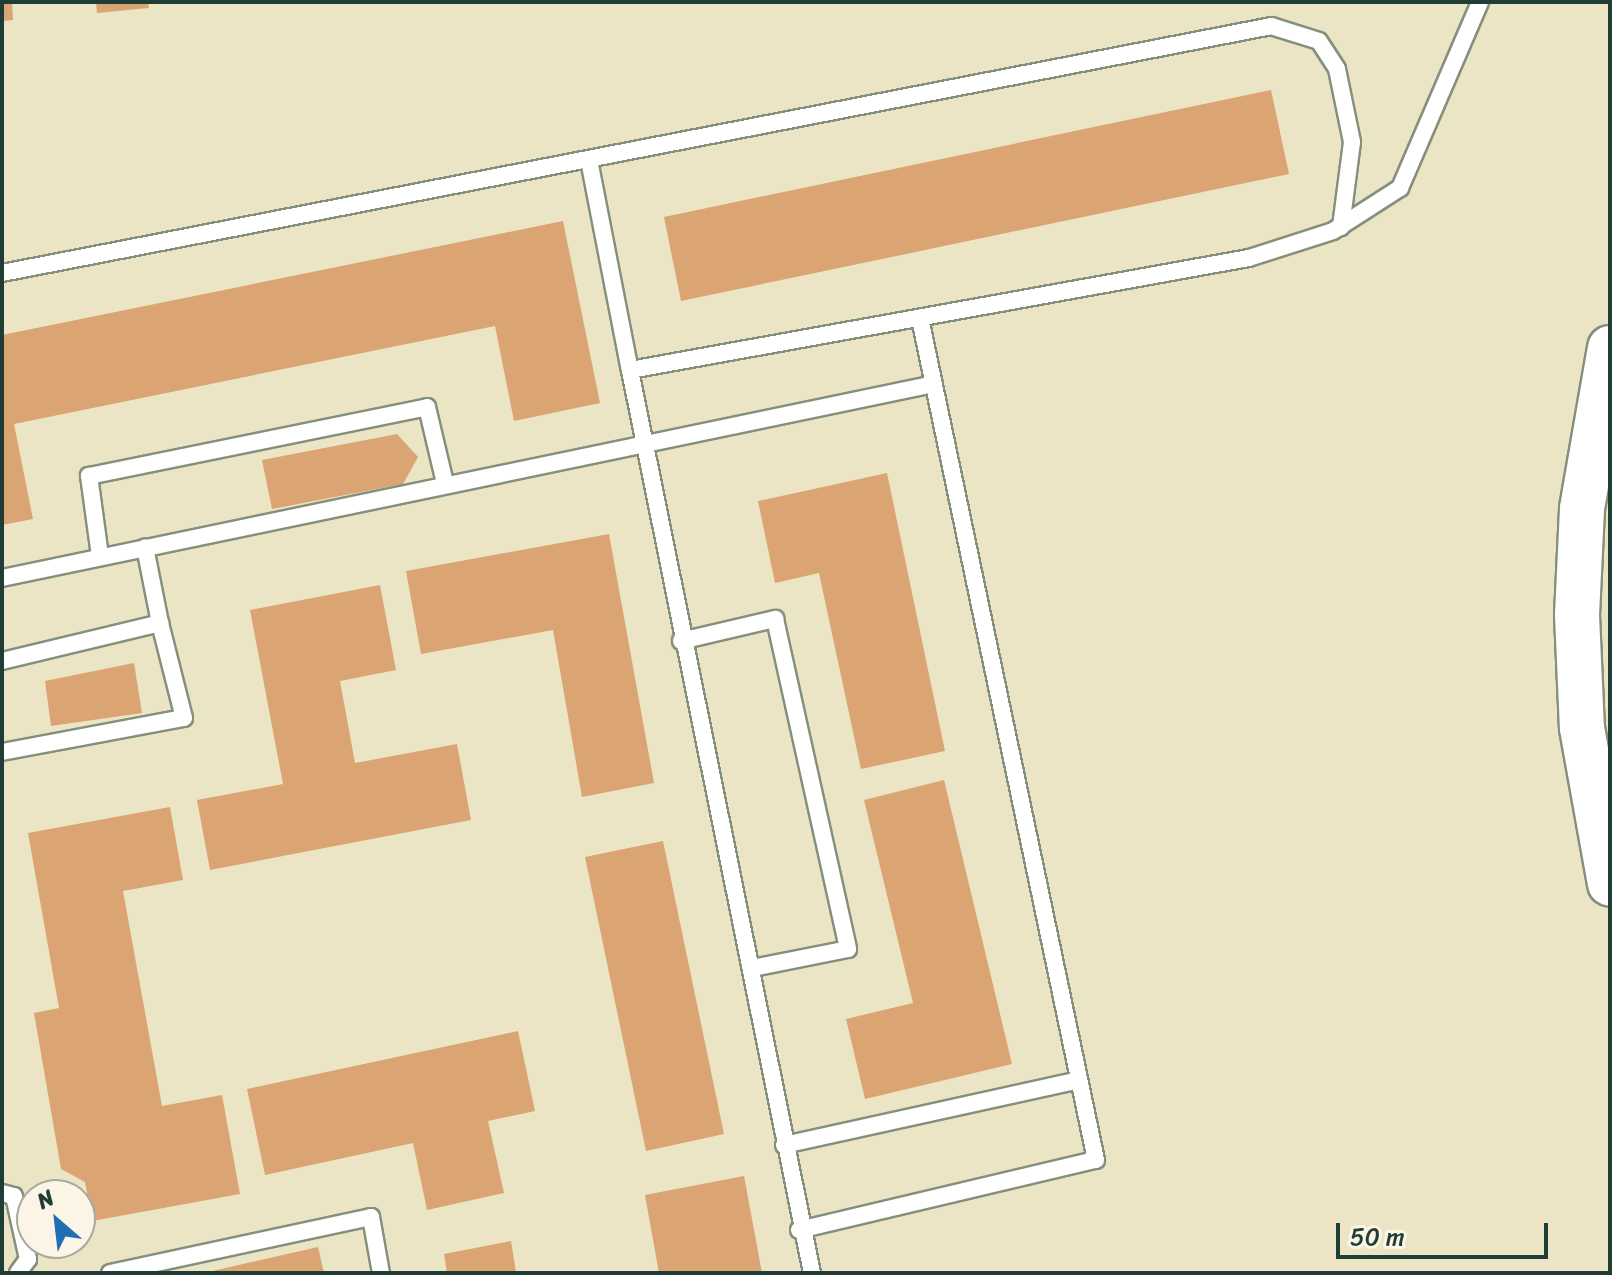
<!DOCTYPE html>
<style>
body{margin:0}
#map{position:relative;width:1612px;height:1275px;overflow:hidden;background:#ebe4c5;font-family:Sriracha,sans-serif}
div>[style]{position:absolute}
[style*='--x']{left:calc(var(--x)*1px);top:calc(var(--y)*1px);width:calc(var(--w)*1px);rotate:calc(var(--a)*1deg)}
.building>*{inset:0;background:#daa572}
.roads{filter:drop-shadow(2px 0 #85907c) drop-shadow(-2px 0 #85907c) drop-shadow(0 2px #85907c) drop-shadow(0 -2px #85907c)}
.service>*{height:16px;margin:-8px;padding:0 8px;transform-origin:8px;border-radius:8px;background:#fff}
.motorway>*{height:44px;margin:-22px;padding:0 22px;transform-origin:22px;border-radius:22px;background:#fff}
span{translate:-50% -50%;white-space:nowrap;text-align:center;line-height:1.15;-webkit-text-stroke:8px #fcf5e5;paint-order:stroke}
.frame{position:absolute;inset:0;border:4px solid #1f3d34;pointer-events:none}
.north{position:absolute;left:16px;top:1179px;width:80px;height:80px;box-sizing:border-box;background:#fcf5e5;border:2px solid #a4ab9e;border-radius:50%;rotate:332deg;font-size:22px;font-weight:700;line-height:32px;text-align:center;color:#1f3d34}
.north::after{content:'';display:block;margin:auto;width:28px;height:36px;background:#1f6fb2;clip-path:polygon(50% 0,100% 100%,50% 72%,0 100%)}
.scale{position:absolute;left:1336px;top:1223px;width:212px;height:36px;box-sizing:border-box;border:4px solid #1f3d34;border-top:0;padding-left:10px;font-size:24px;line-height:28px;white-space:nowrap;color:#1f3d34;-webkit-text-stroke:6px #fcf5e5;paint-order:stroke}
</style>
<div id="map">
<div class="building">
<div style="clip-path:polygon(2px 2px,12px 2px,13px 20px,2px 21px)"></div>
<div style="clip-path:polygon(96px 2px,148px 2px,149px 8px,97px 13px)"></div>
<div style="clip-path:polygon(1271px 90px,1289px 174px,681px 301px,664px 217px)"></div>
<div style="clip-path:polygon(563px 221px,600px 403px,514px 421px,495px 326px,14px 424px,33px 519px,2px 525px,2px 335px)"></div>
<div style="clip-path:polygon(397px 434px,418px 457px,403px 484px,272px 509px,262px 460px)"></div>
<div style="clip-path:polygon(887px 473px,945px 751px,861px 769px,819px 573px,775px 583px,758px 501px)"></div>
<div style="clip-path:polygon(609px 534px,654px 783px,582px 797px,553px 630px,421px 654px,406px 571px)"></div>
<div style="clip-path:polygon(380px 585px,396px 670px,340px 681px,355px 763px,457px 744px,471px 820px,210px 870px,197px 800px,283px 784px,250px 610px)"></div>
<div style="clip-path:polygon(134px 663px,142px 713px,51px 726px,45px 681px)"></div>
<div style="clip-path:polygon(944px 780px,1012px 1064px,865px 1099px,846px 1019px,913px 1003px,864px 800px)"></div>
<div style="clip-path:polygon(170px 807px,183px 880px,123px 891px,162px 1106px,222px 1095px,240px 1194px,92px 1221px,85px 1182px,61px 1169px,34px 1013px,59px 1008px,28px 833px)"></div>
<div style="clip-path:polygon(663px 841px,724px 1134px,646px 1151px,585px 857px)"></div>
<div style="clip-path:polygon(518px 1031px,535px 1111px,488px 1121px,504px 1193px,427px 1210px,413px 1143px,265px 1175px,247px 1089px)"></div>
<div style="clip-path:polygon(744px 1176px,762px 1273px,659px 1273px,645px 1195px)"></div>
<div style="clip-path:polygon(511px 1241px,516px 1273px,447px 1273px,444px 1254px)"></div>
<div style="clip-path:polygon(318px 1247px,324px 1273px,208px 1273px,208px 1272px)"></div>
</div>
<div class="roads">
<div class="service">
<div style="--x:589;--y:160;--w:214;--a:79"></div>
<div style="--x:2;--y:273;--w:1293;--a:-11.01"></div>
<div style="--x:1271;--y:26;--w:50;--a:17.4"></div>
<div style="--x:1319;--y:41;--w:33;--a:57"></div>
<div style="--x:1337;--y:69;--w:75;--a:78.4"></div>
<div style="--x:1352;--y:142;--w:86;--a:97.4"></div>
<div style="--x:100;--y:556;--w:81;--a:-97.8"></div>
<div style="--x:89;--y:476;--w:345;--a:-11.5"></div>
<div style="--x:427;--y:407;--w:78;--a:76.7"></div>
<div style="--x:2;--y:578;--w:952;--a:-11.76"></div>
<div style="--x:681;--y:641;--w:97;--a:-13.2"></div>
<div style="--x:775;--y:619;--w:338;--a:77.5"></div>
<div style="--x:848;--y:949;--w:98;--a:168.8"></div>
<div style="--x:2;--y:661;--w:163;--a:-13.5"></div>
<div style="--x:160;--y:623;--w:77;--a:-101.2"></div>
<div style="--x:2;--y:752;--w:185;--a:-10.6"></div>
<div style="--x:184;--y:718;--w:98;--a:-104.2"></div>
<div style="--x:784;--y:1145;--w:302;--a:-12.4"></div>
<div style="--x:2;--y:1193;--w:12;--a:14"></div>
<div style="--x:14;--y:1196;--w:65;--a:77.5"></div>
<div style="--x:28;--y:1259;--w:17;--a:126"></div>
<div style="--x:799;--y:1230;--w:305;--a:-13.3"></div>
<div style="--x:1096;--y:1160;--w:860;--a:-101.81"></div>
<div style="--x:110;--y:1273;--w:267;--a:-12.1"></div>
<div style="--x:371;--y:1217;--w:57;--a:79.9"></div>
<div style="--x:812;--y:1273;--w:921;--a:-101.4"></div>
<div style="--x:630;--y:370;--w:629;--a:-10.26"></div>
<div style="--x:1249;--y:258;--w:88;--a:-17.8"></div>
<div style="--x:1333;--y:231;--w:80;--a:-32.7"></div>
<div style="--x:1400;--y:188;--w:202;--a:-66.7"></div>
</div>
<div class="motorway">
<div style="--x:1610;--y:348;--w:163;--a:99.9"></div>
<div style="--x:1582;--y:509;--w:106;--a:92.7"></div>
<div style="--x:1577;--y:615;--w:113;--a:87.5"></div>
<div style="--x:1582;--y:728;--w:158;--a:79.8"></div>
</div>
</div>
<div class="frame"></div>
<div class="north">N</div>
<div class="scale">50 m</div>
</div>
